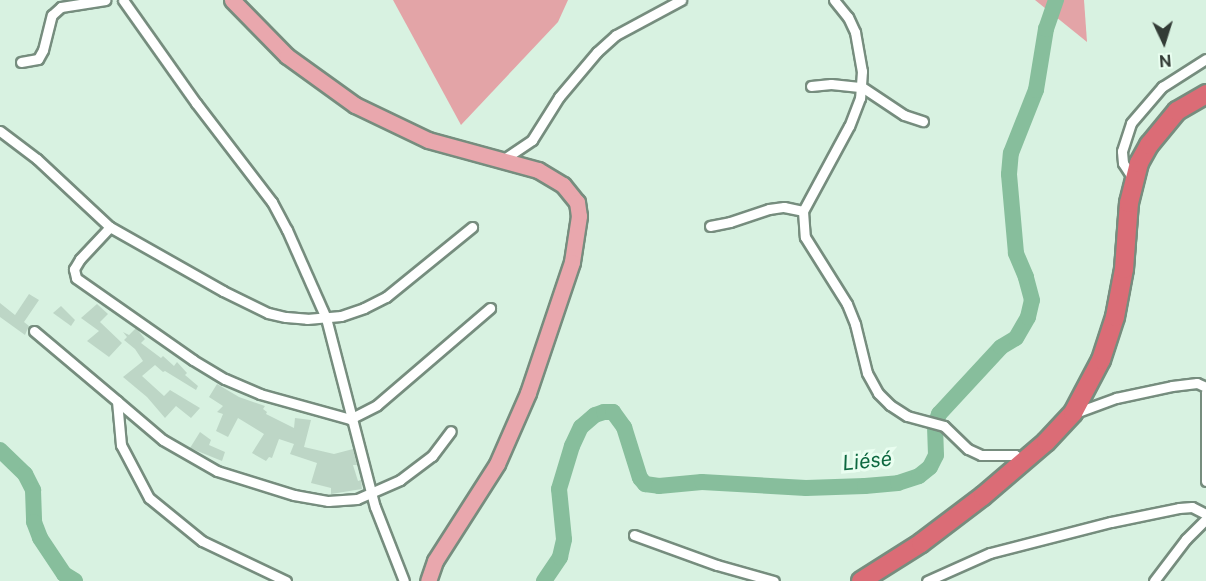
<!DOCTYPE html>
<meta charset="utf-8">
<style>
body{margin:0}
#map{position:relative;width:1206px;height:581px;overflow:hidden;background:#d8f2e1;font-family:"Public Sans",sans-serif}
div>[style]{position:absolute}
[style*='--x']{left:calc(var(--x)*1px);top:calc(var(--y)*1px);width:calc(var(--w)*1px);rotate:calc(var(--a)*1deg)}
.forest>*{inset:0;background:#e3a4a7}
.river>*{height:16px;margin:-8px;padding:0 8px;transform-origin:8px;border-radius:8px;background:#87be9c}
.building>*{inset:0;background:#bdd6c6}
.roads{filter:drop-shadow(2px 0 #768d7e) drop-shadow(-2px 0 #768d7e) drop-shadow(0 2px #768d7e) drop-shadow(0 -2px #768d7e)}
.street>*{height:9px;margin:-4.5px;padding:0 4.5px;transform-origin:4.5px;border-radius:4.5px;background:#fff}
.primary>*{height:15px;margin:-7.5px;padding:0 7.5px;transform-origin:7.5px;border-radius:7.5px;background:#e9a7ad}
.highway>*{height:18px;margin:-9px;padding:0 9px;transform-origin:9px;border-radius:9px;background:#db6c76}
span{translate:-50% -50%;white-space:nowrap;text-align:center;line-height:1.15;-webkit-text-stroke:6px #e9fef0;paint-order:stroke}
.water-label{font-size:21px;color:#0c683f;font-style:italic}
.north{position:absolute;left:1134px;top:12px;width:60px;height:60px;-webkit-text-stroke:4px #e9fef0;paint-order:stroke;rotate:176deg;font-size:16px;font-weight:700;line-height:24px;text-align:center;color:#333c36}
.north::after{content:'';display:block;margin:auto;width:21px;height:27px;background:#333c36;clip-path:polygon(50% 0,100% 100%,50% 72%,0 100%)}
</style>
<div id="map">
<div class="forest">
<div style="clip-path:polygon(393px 0,568px 0,558px 22px,461px 125px)"></div>
<div style="clip-path:polygon(1035px 0,1084px 0,1087px 42px)"></div>
</div>
<div class="river">
<div style="--x:0;--y:450;--w:35;--a:44"></div>
<div style="--x:25;--y:474;--w:18;--a:63"></div>
<div style="--x:33;--y:490;--w:32;--a:88"></div>
<div style="--x:34;--y:522;--w:17;--a:69"></div>
<div style="--x:40;--y:538;--w:43;--a:56.3"></div>
<div style="--x:64;--y:574;--w:13;--a:32"></div>
<div style="--x:544;--y:581;--w:29;--a:-56"></div>
<div style="--x:560;--y:557;--w:18;--a:-77"></div>
<div style="--x:564;--y:539;--w:50;--a:-95.7"></div>
<div style="--x:559;--y:489;--w:45;--a:-73.2"></div>
<div style="--x:572;--y:446;--w:21;--a:-65"></div>
<div style="--x:581;--y:427;--w:18;--a:-41"></div>
<div style="--x:595;--y:415;--w:9;--a:-18"></div>
<div style="--x:604;--y:412;--w:9;--a:0"></div>
<div style="--x:613;--y:412;--w:19;--a:54"></div>
<div style="--x:624;--y:427;--w:53;--a:72.6"></div>
<div style="--x:640;--y:478;--w:8;--a:50"></div>
<div style="--x:645;--y:484;--w:14;--a:8"></div>
<div style="--x:659;--y:486;--w:43;--a:-5.3"></div>
<div style="--x:702;--y:482;--w:104;--a:3.3"></div>
<div style="--x:806;--y:488;--w:59;--a:-1.9"></div>
<div style="--x:865;--y:486;--w:33;--a:-5"></div>
<div style="--x:898;--y:483;--w:22;--a:-18"></div>
<div style="--x:919;--y:476;--w:14;--a:-39"></div>
<div style="--x:930;--y:467;--w:13;--a:-63"></div>
<div style="--x:936;--y:455;--w:30;--a:-92"></div>
<div style="--x:935;--y:425;--w:12;--a:-70"></div>
<div style="--x:939;--y:414;--w:91;--a:-47.2"></div>
<div style="--x:1001;--y:347;--w:17;--a:-31"></div>
<div style="--x:1016;--y:338;--w:24;--a:-60"></div>
<div style="--x:1028;--y:317;--w:17;--a:-77"></div>
<div style="--x:1032;--y:300;--w:24;--a:-105"></div>
<div style="--x:1026;--y:277;--w:26;--a:-113"></div>
<div style="--x:1016;--y:253;--w:79;--a:-95.1"></div>
<div style="--x:1009;--y:174;--w:21;--a:-85"></div>
<div style="--x:1011;--y:153;--w:68;--a:-68.4"></div>
<div style="--x:1036;--y:90;--w:62;--a:-80.7"></div>
<div style="--x:1046;--y:29;--w:31;--a:-71"></div>
</div>
<div class="building">
<div style="clip-path:polygon(29px 294px,39px 300px,24px 322px,29px 326px,25px 335px,0 317px,0 303px,15px 315px)"></div>
<div style="clip-path:polygon(97px 304px,108px 314px,100px 322px,122px 343px,109px 357px,87px 341px,99px 331px,81px 318px)"></div>
<div style="clip-path:polygon(61px 306px,75px 320px,71px 326px,53px 313px)"></div>
<div style="clip-path:polygon(136px 328px,145px 339px,141px 343px,161px 358px,163px 356px,174px 366px,177px 362px,187px 373px,185px 375px,198px 386px,196px 390px,165px 371px,163px 372px,155px 365px,142px 376px,164px 396px,170px 390px,200px 408px,191px 418px,176px 406px,165px 418px,147px 397px,123px 377px,143px 361px,135px 349px,124px 340px,127px 337px,123px 332px,129px 335px)"></div>
<div style="clip-path:polygon(217px 384px,239px 397px,265px 406px,263px 409px,267px 412px,266px 414px,294px 428px,295px 418px,311px 420px,304px 447px,334px 454px,353px 449px,357px 465px,353px 465px,358px 481px,361px 480px,362px 489px,331px 494px,331px 488px,311px 483px,317px 463px,290px 454px,294px 444px,279px 439px,272px 458px,269px 457px,266px 461px,252px 453px,264px 434px,238px 418px,228px 437px,216px 431px,223px 414px,217px 412px,223px 406px,209px 397px)"></div>
<div style="clip-path:polygon(200px 432px,211px 440px,209px 445px,225px 452px,222px 461px,190px 448px)"></div>
</div>
<div class="roads">
<div class="street">
<div style="--x:123;--y:0;--w:126;--a:54.7"></div>
<div style="--x:196;--y:103;--w:125;--a:52.5"></div>
<div style="--x:272;--y:202;--w:32;--a:62"></div>
<div style="--x:287;--y:230;--w:96;--a:66.1"></div>
<div style="--x:326;--y:318;--w:195;--a:75.5"></div>
<div style="--x:375;--y:507;--w:79;--a:68.6"></div>
<div style="--x:834;--y:0;--w:22;--a:51"></div>
<div style="--x:848;--y:17;--w:17;--a:65"></div>
<div style="--x:855;--y:32;--w:40;--a:80"></div>
<div style="--x:862;--y:71;--w:27;--a:94"></div>
<div style="--x:860;--y:98;--w:30;--a:111"></div>
<div style="--x:849;--y:126;--w:97;--a:118.4"></div>
<div style="--x:803;--y:211;--w:26;--a:86"></div>
<div style="--x:805;--y:237;--w:79;--a:57.9"></div>
<div style="--x:847;--y:304;--w:22;--a:68"></div>
<div style="--x:855;--y:324;--w:50;--a:76.2"></div>
<div style="--x:867;--y:373;--w:23;--a:61"></div>
<div style="--x:878;--y:393;--w:17;--a:45"></div>
<div style="--x:890;--y:405;--w:20;--a:33"></div>
<div style="--x:907;--y:416;--w:38;--a:15"></div>
<div style="--x:944;--y:426;--w:33;--a:44"></div>
<div style="--x:968;--y:449;--w:14;--a:25"></div>
<div style="--x:981;--y:455;--w:34;--a:0"></div>
<div style="--x:1015;--y:455;--w:11;--a:45"></div>
<div style="--x:21;--y:62;--w:17;--a:-10"></div>
<div style="--x:38;--y:59;--w:10;--a:-61"></div>
<div style="--x:43;--y:50;--w:36;--a:-76"></div>
<div style="--x:52;--y:15;--w:12;--a:-42"></div>
<div style="--x:61;--y:7;--w:45;--a:-9"></div>
<div style="--x:811;--y:86;--w:20;--a:-6"></div>
<div style="--x:831;--y:84;--w:31;--a:6"></div>
<div style="--x:862;--y:87;--w:50;--a:33.7"></div>
<div style="--x:904;--y:115;--w:20;--a:18"></div>
<div style="--x:0;--y:131;--w:46;--a:37.1"></div>
<div style="--x:37;--y:159;--w:100;--a:43"></div>
<div style="--x:110;--y:227;--w:130;--a:29.5"></div>
<div style="--x:223;--y:291;--w:50;--a:26.1"></div>
<div style="--x:268;--y:313;--w:18;--a:13"></div>
<div style="--x:286;--y:317;--w:21;--a:5"></div>
<div style="--x:307;--y:319;--w:34;--a:-5"></div>
<div style="--x:341;--y:316;--w:24;--a:-19"></div>
<div style="--x:364;--y:308;--w:25;--a:-27"></div>
<div style="--x:386;--y:297;--w:111;--a:-39.1"></div>
<div style="--x:504;--y:159;--w:34;--a:-34"></div>
<div style="--x:532;--y:140;--w:51;--a:-57.9"></div>
<div style="--x:559;--y:97;--w:59;--a:-49.8"></div>
<div style="--x:597;--y:52;--w:25;--a:-42"></div>
<div style="--x:616;--y:35;--w:74;--a:-28.3"></div>
<div style="--x:1134;--y:180;--w:20;--a:-123"></div>
<div style="--x:1123;--y:163;--w:12;--a:-95"></div>
<div style="--x:1122;--y:151;--w:29;--a:-72"></div>
<div style="--x:1131;--y:123;--w:48;--a:-49.3"></div>
<div style="--x:1162;--y:87;--w:52;--a:-32.5"></div>
<div style="--x:710;--y:226;--w:20;--a:-11"></div>
<div style="--x:730;--y:222;--w:41;--a:-18.4"></div>
<div style="--x:769;--y:209;--w:15;--a:-8"></div>
<div style="--x:784;--y:207;--w:19;--a:12"></div>
<div style="--x:110;--y:227;--w:44;--a:133.2"></div>
<div style="--x:80;--y:259;--w:12;--a:121"></div>
<div style="--x:74;--y:269;--w:9;--a:77"></div>
<div style="--x:76;--y:278;--w:143;--a:35"></div>
<div style="--x:193;--y:360;--w:37;--a:31"></div>
<div style="--x:225;--y:379;--w:38;--a:23"></div>
<div style="--x:260;--y:394;--w:93;--a:15.5"></div>
<div style="--x:350;--y:419;--w:30;--a:-27"></div>
<div style="--x:377;--y:405;--w:149;--a:-40.6"></div>
<div style="--x:34;--y:331;--w:109;--a:40.1"></div>
<div style="--x:1206;--y:392;--w:89;--a:90"></div>
<div style="--x:1075;--y:413;--w:44;--a:-20.1"></div>
<div style="--x:1116;--y:398;--w:57;--a:-12.1"></div>
<div style="--x:1172;--y:386;--w:25;--a:-7"></div>
<div style="--x:1197;--y:383;--w:10;--a:24"></div>
<div style="--x:634;--y:535;--w:88;--a:19.9"></div>
<div style="--x:717;--y:565;--w:59;--a:15.7"></div>
<div style="--x:286;--y:581;--w:93;--a:-154.5"></div>
<div style="--x:202;--y:541;--w:68;--a:-140.9"></div>
<div style="--x:149;--y:498;--w:60;--a:-117.8"></div>
<div style="--x:121;--y:445;--w:44;--a:-95.2"></div>
<div style="--x:117;--y:401;--w:60;--a:40.3"></div>
<div style="--x:163;--y:440;--w:62;--a:29.9"></div>
<div style="--x:217;--y:471;--w:81;--a:17.3"></div>
<div style="--x:294;--y:495;--w:35;--a:10"></div>
<div style="--x:328;--y:501;--w:29;--a:-4"></div>
<div style="--x:357;--y:499;--w:47;--a:-23.8"></div>
<div style="--x:400;--y:480;--w:40;--a:-37"></div>
<div style="--x:432;--y:456;--w:31;--a:-53"></div>
<div style="--x:927;--y:581;--w:69;--a:-24"></div>
<div style="--x:990;--y:553;--w:125;--a:-14.4"></div>
<div style="--x:1111;--y:522;--w:69;--a:-11.6"></div>
<div style="--x:1179;--y:508;--w:13;--a:-4"></div>
<div style="--x:1192;--y:507;--w:16;--a:27"></div>
<div style="--x:1154;--y:581;--w:53;--a:-52.7"></div>
<div style="--x:1186;--y:539;--w:28;--a:-45"></div>
</div>
<div class="primary">
<div style="--x:232;--y:0;--w:78;--a:45.5"></div>
<div style="--x:287;--y:56;--w:84;--a:35.8"></div>
<div style="--x:355;--y:105;--w:81;--a:25.6"></div>
<div style="--x:428;--y:140;--w:114;--a:15.3"></div>
<div style="--x:538;--y:170;--w:29;--a:31"></div>
<div style="--x:563;--y:185;--w:22;--a:51"></div>
<div style="--x:577;--y:202;--w:14;--a:82"></div>
<div style="--x:579;--y:216;--w:47;--a:98.7"></div>
<div style="--x:572;--y:262;--w:138;--a:108.6"></div>
<div style="--x:528;--y:393;--w:77;--a:113.6"></div>
<div style="--x:497;--y:464;--w:115;--a:122.6"></div>
<div style="--x:435;--y:561;--w:21;--a:109"></div>
</div>
<div class="highway">
<div style="--x:861;--y:581;--w:71;--a:-32.3"></div>
<div style="--x:921;--y:543;--w:78;--a:-37.2"></div>
<div style="--x:983;--y:496;--w:83;--a:-40.6"></div>
<div style="--x:1046;--y:442;--w:40;--a:-47"></div>
<div style="--x:1073;--y:413;--w:60;--a:-62.2"></div>
<div style="--x:1101;--y:360;--w:45;--a:-72"></div>
<div style="--x:1115;--y:317;--w:49;--a:-79.4"></div>
<div style="--x:1124;--y:269;--w:66;--a:-85.7"></div>
<div style="--x:1129;--y:203;--w:41;--a:-76"></div>
<div style="--x:1139;--y:163;--w:21;--a:-61"></div>
<div style="--x:1149;--y:145;--w:44;--a:-50.5"></div>
<div style="--x:1177;--y:111;--w:34;--a:-30"></div>
</div>
</div>
<div class="water-label">
<span style="left:867px;top:461px;rotate:-6deg">Liésé</span>
</div>
<div class="north">N</div>
</div>
